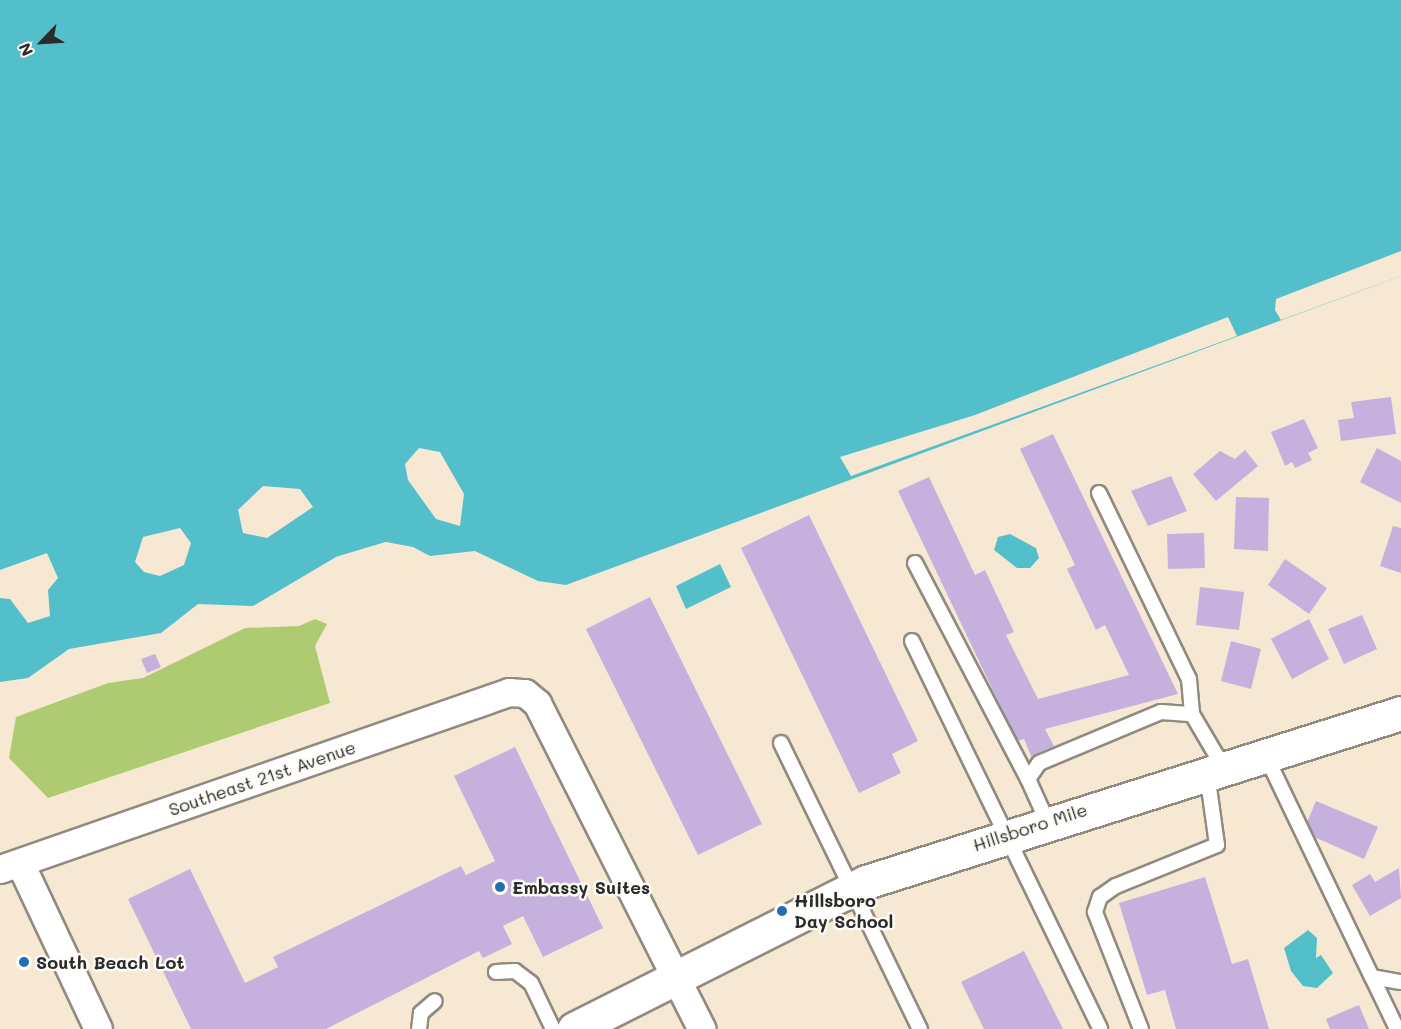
<!DOCTYPE html>
<style>
body{margin:0}
#map{position:relative;width:1401px;height:1029px;overflow:hidden;background:#f7e8d3;font-family:Mali,sans-serif}
div>[style]{position:absolute}
[style*='--x']{left:calc(var(--x)*1px);top:calc(var(--y)*1px);width:calc(var(--w)*1px);rotate:calc(var(--a)*1deg)}
.green>*{inset:0;background:#afcb71}
.water>*{inset:0;background:#52bfca}
.pier>*{inset:0;background:#f7e8d3}
.building>*{inset:0;background:#c5b0de}
.roads{filter:drop-shadow(2px 0 #918a7f) drop-shadow(-2px 0 #918a7f) drop-shadow(0 2px #918a7f) drop-shadow(0 -2px #918a7f)}
.service>*{height:14px;margin:-7px;padding:0 7px;transform-origin:7px;border-radius:7px;background:#fff}
.minor>*{height:27px;margin:-13.5px;padding:0 13.5px;transform-origin:13.5px;border-radius:13.5px;background:#fff}
.secondary>*{height:33px;margin:-16.5px;padding:0 16.5px;transform-origin:16.5px;border-radius:16.5px;background:#fff}
.dots>*{width:16px;height:16px;translate:-50% -50%;box-sizing:border-box;border:3px solid #fdfcf7;border-radius:50%}
span{translate:-50% -50%;white-space:nowrap;text-align:center;line-height:1.15;-webkit-text-stroke:5px #fdfcf7;paint-order:stroke}
.street-label{font-size:18px;color:#2b2b2b}
.poi-label{font-size:18px;color:#2b2b2b;font-weight:700}
.left{translate:0 -50%;text-align:left}
.north{position:absolute;left:12px;top:12px;width:60px;height:60px;-webkit-text-stroke:4px #fdfcf7;paint-order:stroke;rotate:245deg;font-size:16px;font-weight:700;line-height:24px;text-align:center;color:#2b2b2b}
.north::after{content:'';display:block;margin:auto;width:21px;height:27px;background:#2b2b2b;clip-path:polygon(50% 0,100% 100%,50% 72%,0 100%)}
</style>
<div id="map">
<div class="green">
<div style="clip-path:polygon(315px 619px,327px 624px,315px 646px,330px 703px,48px 798px,9px 758px,16px 717px,108px 683px,143px 678px,245px 628px,299px 626px)"></div>
</div>
<div class="water">
<div style="clip-path:polygon(0 0,1401px 0,1401px 276px,566px 585px,538px 581px,475px 551px,430px 556px,386px 542px,336px 557px,253px 606px,198px 604px,161px 633px,69px 649px,28px 678px,0 682px)"></div>
<div style="clip-path:polygon(1010px 534px,1036px 548px,1039px 558px,1030px 568px,1017px 568px,994px 550px,998px 537px)"></div>
<div style="clip-path:polygon(720px 564px,731px 587px,686px 609px,676px 586px)"></div>
<div style="clip-path:polygon(1308px 930px,1317px 938px,1316px 958px,1321px 955px,1333px 973px,1317px 988px,1303px 986px,1291px 971px,1284px 948px)"></div>
</div>
<div class="pier">
<div style="clip-path:polygon(1401px 251px,1401px 276px,1281px 320px,1275px 310px,1276px 299px)"></div>
<div style="clip-path:polygon(1228px 317px,1237px 336px,851px 476px,840px 457px,975px 415px)"></div>
<div style="clip-path:polygon(419px 448px,440px 452px,464px 494px,460px 526px,436px 519px,408px 480px,405px 464px)"></div>
<div style="clip-path:polygon(263px 486px,300px 489px,313px 507px,267px 538px,243px 533px,238px 510px)"></div>
<div style="clip-path:polygon(180px 528px,191px 543px,184px 565px,160px 576px,144px 572px,135px 562px,143px 537px)"></div>
<div style="clip-path:polygon(386px 542px,413px 547px,430px 556px,465px 558px,429px 559px,387px 545px,332px 564px,336px 557px)"></div>
<div style="clip-path:polygon(47px 553px,58px 578px,48px 590px,50px 616px,28px 623px,10px 599px,0 598px,0 570px)"></div>
</div>
<div class="building">
<div style="clip-path:polygon(1391px 397px,1396px 434px,1341px 441px,1338px 420px,1354px 418px,1351px 402px)"></div>
<div style="clip-path:polygon(1304px 419px,1318px 448px,1308px 453px,1312px 460px,1295px 468px,1292px 462px,1285px 466px,1271px 432px)"></div>
<div style="clip-path:polygon(1053px 434px,1178px 694px,1045px 729px,1054px 746px,1031px 756px,1024px 739px,1017px 741px,898px 491px,929px 477px,975px 575px,985px 570px,1014px 632px,1006px 635px,1038px 699px,1129px 675px,1105px 625px,1096px 630px,1067px 569px,1075px 565px,1020px 449px)"></div>
<div style="clip-path:polygon(1377px 448px,1401px 461px,1401px 503px,1360px 482px)"></div>
<div style="clip-path:polygon(1245px 450px,1258px 466px,1216px 501px,1193px 474px,1220px 451px,1235px 459px)"></div>
<div style="clip-path:polygon(1171px 476px,1187px 511px,1148px 526px,1131px 491px)"></div>
<div style="clip-path:polygon(1236px 497px,1269px 498px,1268px 551px,1234px 549px)"></div>
<div style="clip-path:polygon(809px 515px,918px 741px,892px 754px,901px 773px,859px 793px,741px 548px)"></div>
<div style="clip-path:polygon(1393px 526px,1401px 528px,1401px 573px,1380px 566px)"></div>
<div style="clip-path:polygon(1204px 533px,1205px 568px,1168px 569px,1167px 534px)"></div>
<div style="clip-path:polygon(1285px 559px,1327px 588px,1309px 614px,1268px 585px)"></div>
<div style="clip-path:polygon(1200px 587px,1244px 592px,1239px 630px,1196px 625px)"></div>
<div style="clip-path:polygon(650px 597px,762px 824px,698px 855px,586px 629px)"></div>
<div style="clip-path:polygon(1362px 615px,1377px 649px,1344px 664px,1328px 629px)"></div>
<div style="clip-path:polygon(1309px 619px,1329px 659px,1292px 679px,1271px 639px)"></div>
<div style="clip-path:polygon(1231px 641px,1261px 649px,1251px 689px,1221px 681px)"></div>
<div style="clip-path:polygon(155px 654px,161px 667px,147px 673px,141px 659px)"></div>
<div style="clip-path:polygon(515px 747px,603px 928px,543px 957px,523px 916px,503px 926px,512px 944px,483px 958px,479px 951px,326px 1029px,191px 1029px,128px 899px,190px 869px,245px 983px,278px 967px,273px 957px,461px 866px,466px 875px,495px 861px,454px 776px)"></div>
<div style="clip-path:polygon(1316px 801px,1378px 827px,1364px 859px,1303px 832px)"></div>
<div style="clip-path:polygon(1399px 868px,1401px 898px,1370px 916px,1352px 885px,1370px 874px,1375px 882px)"></div>
<div style="clip-path:polygon(1205px 877px,1232px 964px,1248px 959px,1269px 1029px,1176px 1029px,1165px 990px,1147px 995px,1119px 903px)"></div>
<div style="clip-path:polygon(1024px 951px,1063px 1029px,984px 1029px,961px 982px)"></div>
<div style="clip-path:polygon(1359px 1005px,1369px 1029px,1330px 1029px,1326px 1019px)"></div>
</div>
<div class="roads">
<div class="service">
<div style="--x:1099;--y:493;--w:207;--a:64.2"></div>
<div style="--x:1189;--y:679;--w:35;--a:85"></div>
<div style="--x:915;--y:563;--w:244;--a:62.4"></div>
<div style="--x:912;--y:641;--w:431;--a:64.1"></div>
<div style="--x:781;--y:743;--w:318;--a:64.1"></div>
<div style="--x:1265;--y:754;--w:247;--a:64.4"></div>
<div style="--x:1372;--y:977;--w:29;--a:10"></div>
<div style="--x:1047;--y:821;--w:46;--a:-114.3"></div>
<div style="--x:1028;--y:779;--w:19;--a:-55"></div>
<div style="--x:1039;--y:763;--w:132;--a:-22.7"></div>
<div style="--x:1161;--y:712;--w:31;--a:4"></div>
<div style="--x:1192;--y:714;--w:59;--a:59.5"></div>
<div style="--x:496;--y:972;--w:19;--a:-3"></div>
<div style="--x:515;--y:971;--w:20;--a:37"></div>
<div style="--x:531;--y:983;--w:51;--a:64.4"></div>
<div style="--x:1372;--y:977;--w:58;--a:64.3"></div>
<div style="--x:419;--y:1029;--w:16;--a:-83"></div>
<div style="--x:421;--y:1013;--w:18;--a:-41"></div>
<div style="--x:1141;--y:1029;--w:126;--a:-111.5"></div>
<div style="--x:1095;--y:912;--w:16;--a:-72"></div>
<div style="--x:1100;--y:897;--w:19;--a:-35"></div>
<div style="--x:1116;--y:886;--w:109;--a:-22.1"></div>
<div style="--x:1217;--y:845;--w:73;--a:-97.9"></div>
</div>
<div class="minor">
<div style="--x:20;--y:863;--w:183;--a:64.8"></div>
<div style="--x:0;--y:869;--w:539;--a:-19.17"></div>
<div style="--x:509;--y:692;--w:16;--a:4"></div>
<div style="--x:525;--y:693;--w:16;--a:40"></div>
<div style="--x:537;--y:703;--w:365;--a:63.2"></div>
</div>
<div class="secondary">
<div style="--x:574;--y:1029;--w:327;--a:-26.7"></div>
<div style="--x:866;--y:882;--w:561;--a:-17.53"></div>
</div>
</div>
<div class="dots">
<div style="left:500px;top:887px;background:#1f6fb2"></div>
<div style="left:782px;top:911px;background:#1f6fb2"></div>
<div style="left:24px;top:962px;background:#1f6fb2"></div>
</div>
<div class="street-label">
<span style="left:262px;top:778px;rotate:-19deg">Southeast 21st Avenue</span>
<span style="left:1030px;top:827px;rotate:-18deg">Hillsboro Mile</span>
</div>
<div class="poi-label">
<span class="left" style="left:512px;top:887px">Embassy Suites</span>
<span class="left" style="left:794px;top:911px">Hillsboro<br>Day School</span>
<span class="left" style="left:36px;top:962px">South Beach Lot</span>
</div>
<div class="north">N</div>
</div>
